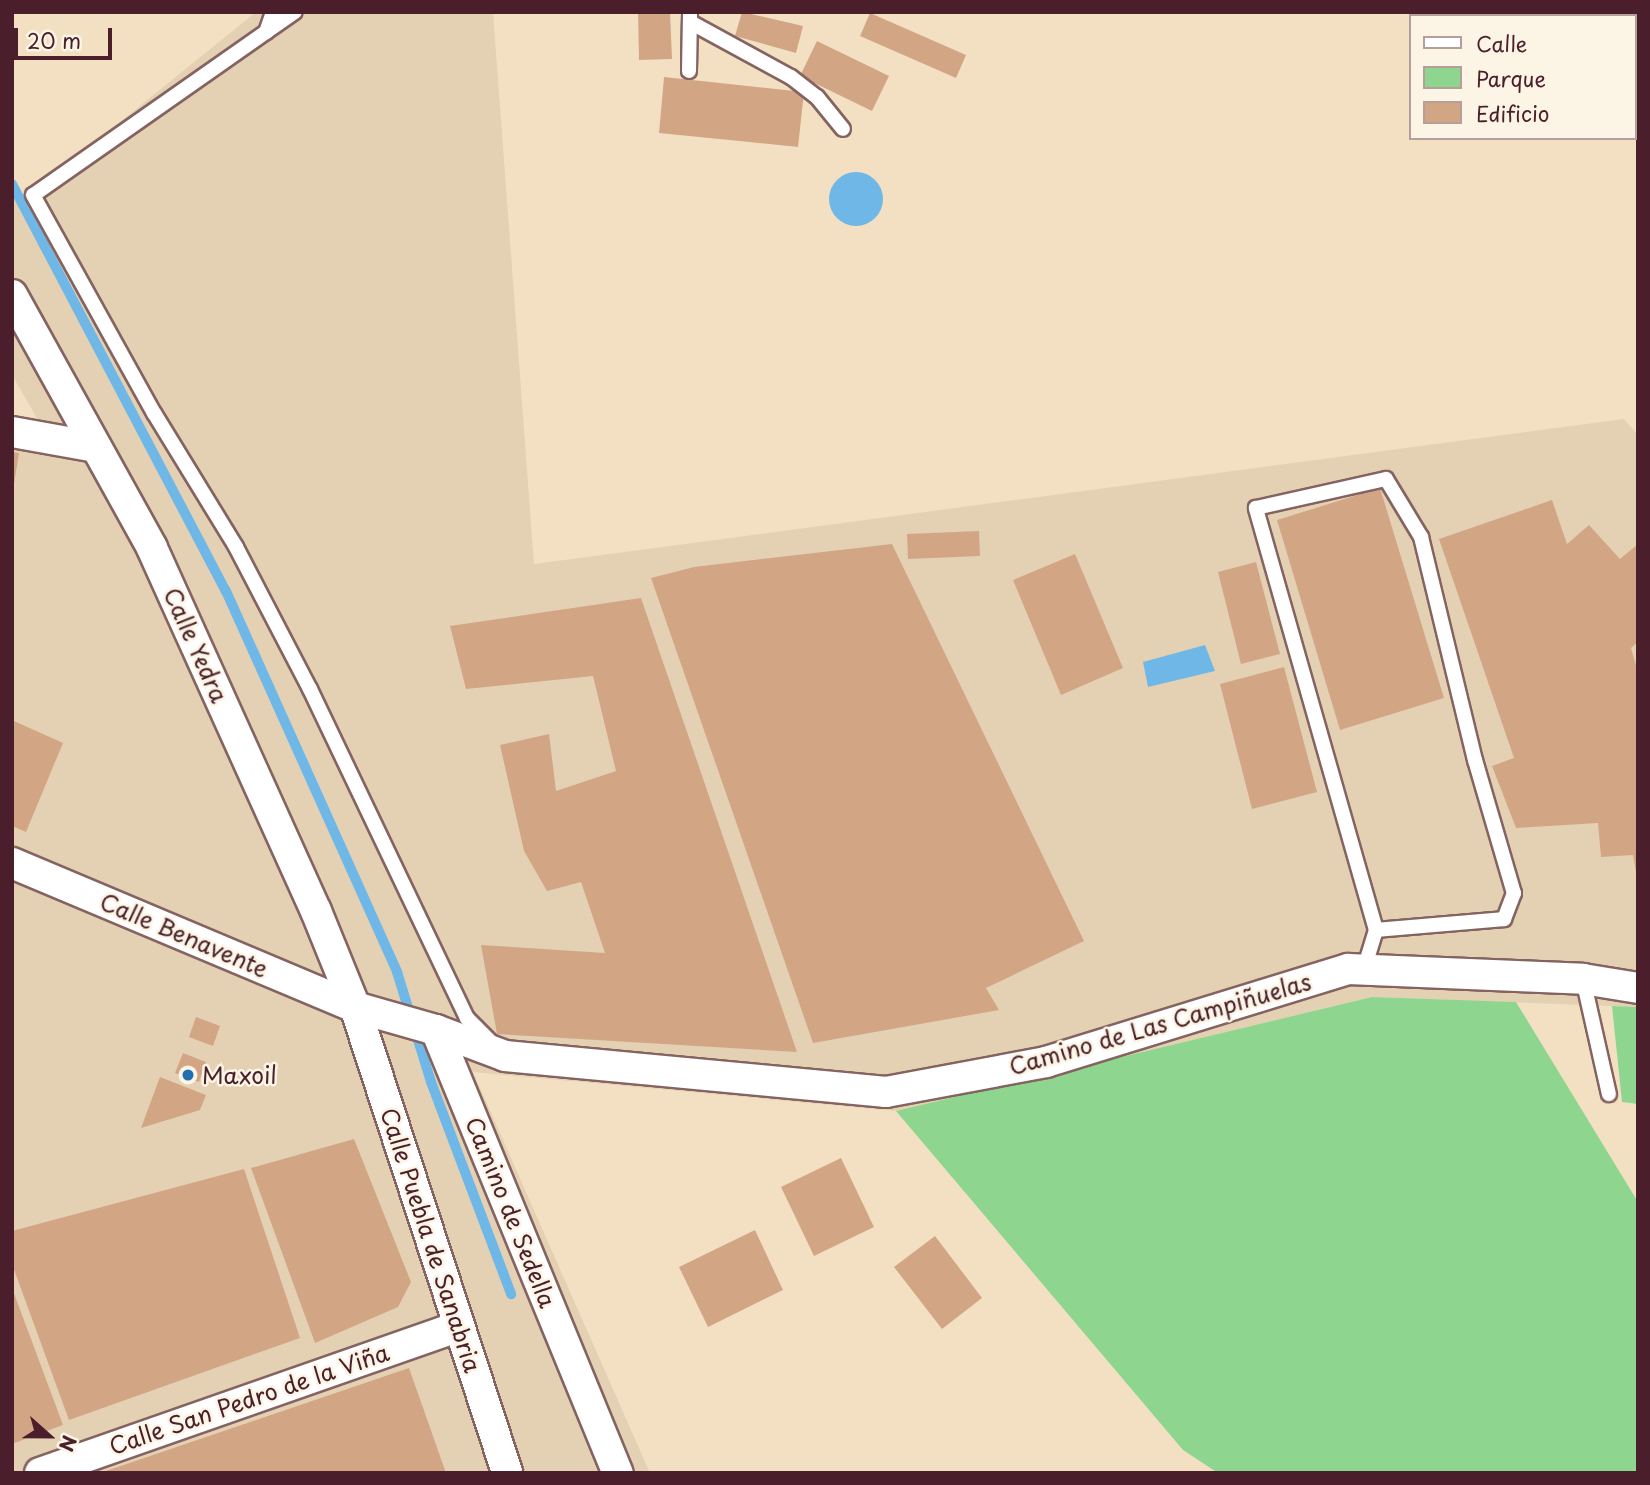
<!DOCTYPE html>
<meta charset="utf-8">
<style>
body{margin:0}
#map{position:relative;width:1650px;height:1485px;overflow:hidden;background:#f3e0c3;font-family:"Playpen Sans",sans-serif}
div>[style]{position:absolute}
[style*='--x']{left:calc(var(--x)*1px);top:calc(var(--y)*1px);width:calc(var(--w)*1px);rotate:calc(var(--a)*1deg)}
.built>*{inset:0;background:#e4d1b4}
.green>*{inset:0;background:#8ed58f}
.water>*{inset:0;background:#6fb7e7}
.round{border-radius:50%}
.stream>*{height:10px;margin:-5px;padding:0 5px;transform-origin:5px;border-radius:5px;background:#6fb7e7}
.building>*{inset:0;background:#d2a685}
.roads{filter:drop-shadow(2px 0 #856360) drop-shadow(-2px 0 #856360) drop-shadow(0 2px #856360) drop-shadow(0 -2px #856360)}
.lane>*{height:14px;margin:-7px;padding:0 7px;transform-origin:7px;border-radius:7px;background:#fff}
.street>*{height:30px;margin:-15px;padding:0 15px;transform-origin:15px;border-radius:15px;background:#fff}
.dots>*{width:19px;height:19px;translate:-50% -50%;box-sizing:border-box;border:4px solid #fcf5e5;border-radius:50%}
span{translate:-50% -50%;white-space:nowrap;text-align:center;line-height:1.15;-webkit-text-stroke:5px #fcf5e5;paint-order:stroke}
.street-label{font-size:23px;color:#4a1f2b}
.poi-label{font-size:23px;color:#4a1f2b}
.left{translate:0 -50%;text-align:left}
.frame{position:absolute;inset:0;border:14px solid #4a1f2b;pointer-events:none}
.legend{position:absolute;left:1409px;top:14px;width:228px;height:126px;box-sizing:border-box;background:#fcf5e5;border:2px solid #b59f9b;margin:0;padding:9px 12px;list-style:none;font-size:21px;color:#4a1f2b}
.legend li{display:flex;align-items:center;gap:14px;height:35px}
.legend b{width:35px;border:2px solid #b59f9b}
.north{position:absolute;left:14px;top:1401px;width:70px;height:70px;-webkit-text-stroke:5px #fcf5e5;paint-order:stroke;rotate:111deg;font-size:19px;font-weight:700;line-height:28px;text-align:center;color:#4a1f2b}
.north::after{content:'';display:block;margin:auto;width:24px;height:32px;background:#4a1f2b;clip-path:polygon(50% 0,100% 100%,50% 72%,0 100%)}
.scale{position:absolute;left:14px;top:28px;width:98px;height:32px;box-sizing:border-box;border:4px solid #4a1f2b;border-top:0;padding-left:9px;font-size:21px;line-height:24px;white-space:nowrap;color:#4a1f2b;-webkit-text-stroke:5px #fcf5e5;paint-order:stroke}
</style>
<div id="map">
<div class="built">
<div style="clip-path:polygon(256px 12px,493px 12px,534px 564px,1624px 419px,1638px 435px,1638px 1007px,1372px 997px,896px 1111px,473px 1072px,650px 1473px,12px 1473px,12px 426px,45px 432px,12px 375px,12px 201px,78px 156px)"></div>
</div>
<div class="green">
<div style="clip-path:polygon(1372px 997px,1516px 1002px,1638px 1202px,1638px 1473px,1218px 1473px,1183px 1450px,896px 1111px)"></div>
<div style="clip-path:polygon(1612px 1006px,1638px 1007px,1638px 1104px,1622px 1102px)"></div>
</div>
<div class="water">
<div class="round" style="left:829px;top:172px;width:54px;height:54px"></div>
<div style="clip-path:polygon(1205px 645px,1215px 671px,1148px 687px,1143px 662px)"></div>
</div>
<div class="stream">
<div style="--x:12;--y:184;--w:460;--a:62.3"></div>
<div style="--x:226;--y:591;--w:418;--a:65.8"></div>
<div style="--x:397;--y:972;--w:115;--a:72.8"></div>
<div style="--x:431;--y:1082;--w:227;--a:69.3"></div>
</div>
<div class="building">
<div style="clip-path:polygon(638px 12px,670px 12px,672px 59px,639px 60px)"></div>
<div style="clip-path:polygon(742px 12px,803px 26px,796px 53px,735px 36px)"></div>
<div style="clip-path:polygon(870px 13px,966px 55px,956px 78px,860px 36px)"></div>
<div style="clip-path:polygon(817px 41px,889px 76px,872px 111px,800px 76px)"></div>
<div style="clip-path:polygon(664px 77px,804px 92px,798px 147px,659px 133px)"></div>
<div style="clip-path:polygon(12px 452px,19px 453px,14px 484px,12px 484px)"></div>
<div style="clip-path:polygon(1380px 488px,1444px 698px,1340px 730px,1277px 520px)"></div>
<div style="clip-path:polygon(1552px 500px,1567px 544px,1589px 525px,1620px 559px,1638px 544px,1638px 642px,1631px 648px,1638px 672px,1638px 883px,1633px 855px,1601px 857px,1598px 823px,1516px 828px,1492px 766px,1514px 758px,1439px 539px)"></div>
<div style="clip-path:polygon(979px 531px,980px 556px,908px 559px,907px 534px)"></div>
<div style="clip-path:polygon(892px 544px,1084px 941px,986px 988px,999px 1010px,813px 1043px,651px 578px,694px 567px)"></div>
<div style="clip-path:polygon(1075px 554px,1123px 668px,1061px 695px,1013px 580px)"></div>
<div style="clip-path:polygon(1256px 562px,1280px 654px,1241px 664px,1218px 572px)"></div>
<div style="clip-path:polygon(641px 598px,797px 1052px,497px 1034px,481px 945px,605px 953px,581px 882px,547px 891px,524px 851px,500px 745px,549px 734px,556px 791px,616px 771px,593px 676px,466px 689px,450px 626px)"></div>
<div style="clip-path:polygon(1284px 667px,1317px 792px,1252px 809px,1220px 684px)"></div>
<div style="clip-path:polygon(14px 721px,63px 743px,26px 832px,12px 826px)"></div>
<div style="clip-path:polygon(196px 1017px,220px 1026px,213px 1046px,189px 1037px)"></div>
<div style="clip-path:polygon(183px 1053px,206px 1062px,199px 1082px,175px 1073px)"></div>
<div style="clip-path:polygon(160px 1077px,206px 1095px,200px 1110px,141px 1128px)"></div>
<div style="clip-path:polygon(354px 1139px,411px 1282px,398px 1307px,315px 1343px,251px 1168px)"></div>
<div style="clip-path:polygon(841px 1158px,874px 1227px,814px 1256px,781px 1187px)"></div>
<div style="clip-path:polygon(244px 1169px,300px 1338px,69px 1420px,12px 1264px,12px 1231px)"></div>
<div style="clip-path:polygon(755px 1230px,783px 1290px,708px 1327px,679px 1267px)"></div>
<div style="clip-path:polygon(935px 1236px,982px 1298px,942px 1329px,894px 1267px)"></div>
<div style="clip-path:polygon(12px 1288px,63px 1425px,12px 1444px)"></div>
<div style="clip-path:polygon(409px 1368px,446px 1473px,104px 1473px,103px 1472px)"></div>
</div>
<div class="roads">
<div class="lane">
<div style="--x:273;--y:12;--w:21;--a:109"></div>
<div style="--x:266;--y:32;--w:284;--a:145"></div>
<div style="--x:33;--y:195;--w:249;--a:61"></div>
<div style="--x:154;--y:413;--w:157;--a:58.5"></div>
<div style="--x:236;--y:547;--w:160;--a:62.5"></div>
<div style="--x:310;--y:689;--w:365;--a:64.5"></div>
<div style="--x:467;--y:1018;--w:37;--a:45"></div>
<div style="--x:690;--y:22;--w:115;--a:28.6"></div>
<div style="--x:791;--y:77;--w:33;--a:38"></div>
<div style="--x:817;--y:97;--w:41;--a:50.9"></div>
<div style="--x:266;--y:32;--w:35;--a:-35"></div>
<div style="--x:689;--y:71;--w:59;--a:-89"></div>
<div style="--x:1364;--y:969;--w:41;--a:-72.9"></div>
<div style="--x:1376;--y:930;--w:439;--a:-105.9"></div>
<div style="--x:1256;--y:508;--w:133;--a:-12.6"></div>
<div style="--x:1386;--y:479;--w:68;--a:58.9"></div>
<div style="--x:1421;--y:537;--w:229;--a:76.4"></div>
<div style="--x:1475;--y:760;--w:139;--a:73.7"></div>
<div style="--x:1514;--y:893;--w:28;--a:111"></div>
<div style="--x:1504;--y:919;--w:128;--a:175.1"></div>
<div style="--x:1583;--y:979;--w:118;--a:77.3"></div>
</div>
<div class="street">
<div style="--x:12;--y:295;--w:289;--a:61"></div>
<div style="--x:152;--y:548;--w:398;--a:65.7"></div>
<div style="--x:316;--y:911;--w:104;--a:67.9"></div>
<div style="--x:355;--y:1007;--w:490;--a:71.9"></div>
<div style="--x:12;--y:432;--w:85;--a:10.1"></div>
<div style="--x:12;--y:863;--w:372;--a:22.8"></div>
<div style="--x:355;--y:1007;--w:84;--a:15.9"></div>
<div style="--x:436;--y:1030;--w:479;--a:67.7"></div>
<div style="--x:436;--y:1030;--w:74;--a:20.6"></div>
<div style="--x:505;--y:1056;--w:383;--a:5.4"></div>
<div style="--x:886;--y:1092;--w:163;--a:-10.6"></div>
<div style="--x:1046;--y:1062;--w:316;--a:-17.1"></div>
<div style="--x:1348;--y:969;--w:235;--a:2.4"></div>
<div style="--x:1583;--y:979;--w:56;--a:9.3"></div>
<div style="--x:40;--y:1473;--w:444;--a:-19.3"></div>
</div>
</div>
<div class="dots">
<div style="left:188px;top:1075px;background:#1f6fb2"></div>
</div>
<div class="street-label">
<span style="left:196px;top:645px;rotate:66deg">Calle Yedra</span>
<span style="left:184px;top:935px;rotate:23deg">Calle Benavente</span>
<span style="left:1160px;top:1024px;rotate:-16deg">Camino de Las Campiñuelas</span>
<span style="left:511px;top:1212px;rotate:68deg">Camino de Sedella</span>
<span style="left:431px;top:1240px;rotate:72deg">Calle Puebla de Sanabria</span>
<span style="left:249px;top:1399px;rotate:-19deg">Calle San Pedro de la Viña</span>
</div>
<div class="poi-label">
<span class="left" style="left:202px;top:1075px">Maxoil</span>
</div>
<div class="frame"></div>
<ul class="legend">
<li><b style="height:9px;background:#fff"></b>Calle</li>
<li><b style="height:19px;background:#8ed58f"></b>Parque</li>
<li><b style="height:19px;background:#d2a685"></b>Edificio</li>
</ul>
<div class="north">N</div>
<div class="scale">20 m</div>
</div>
